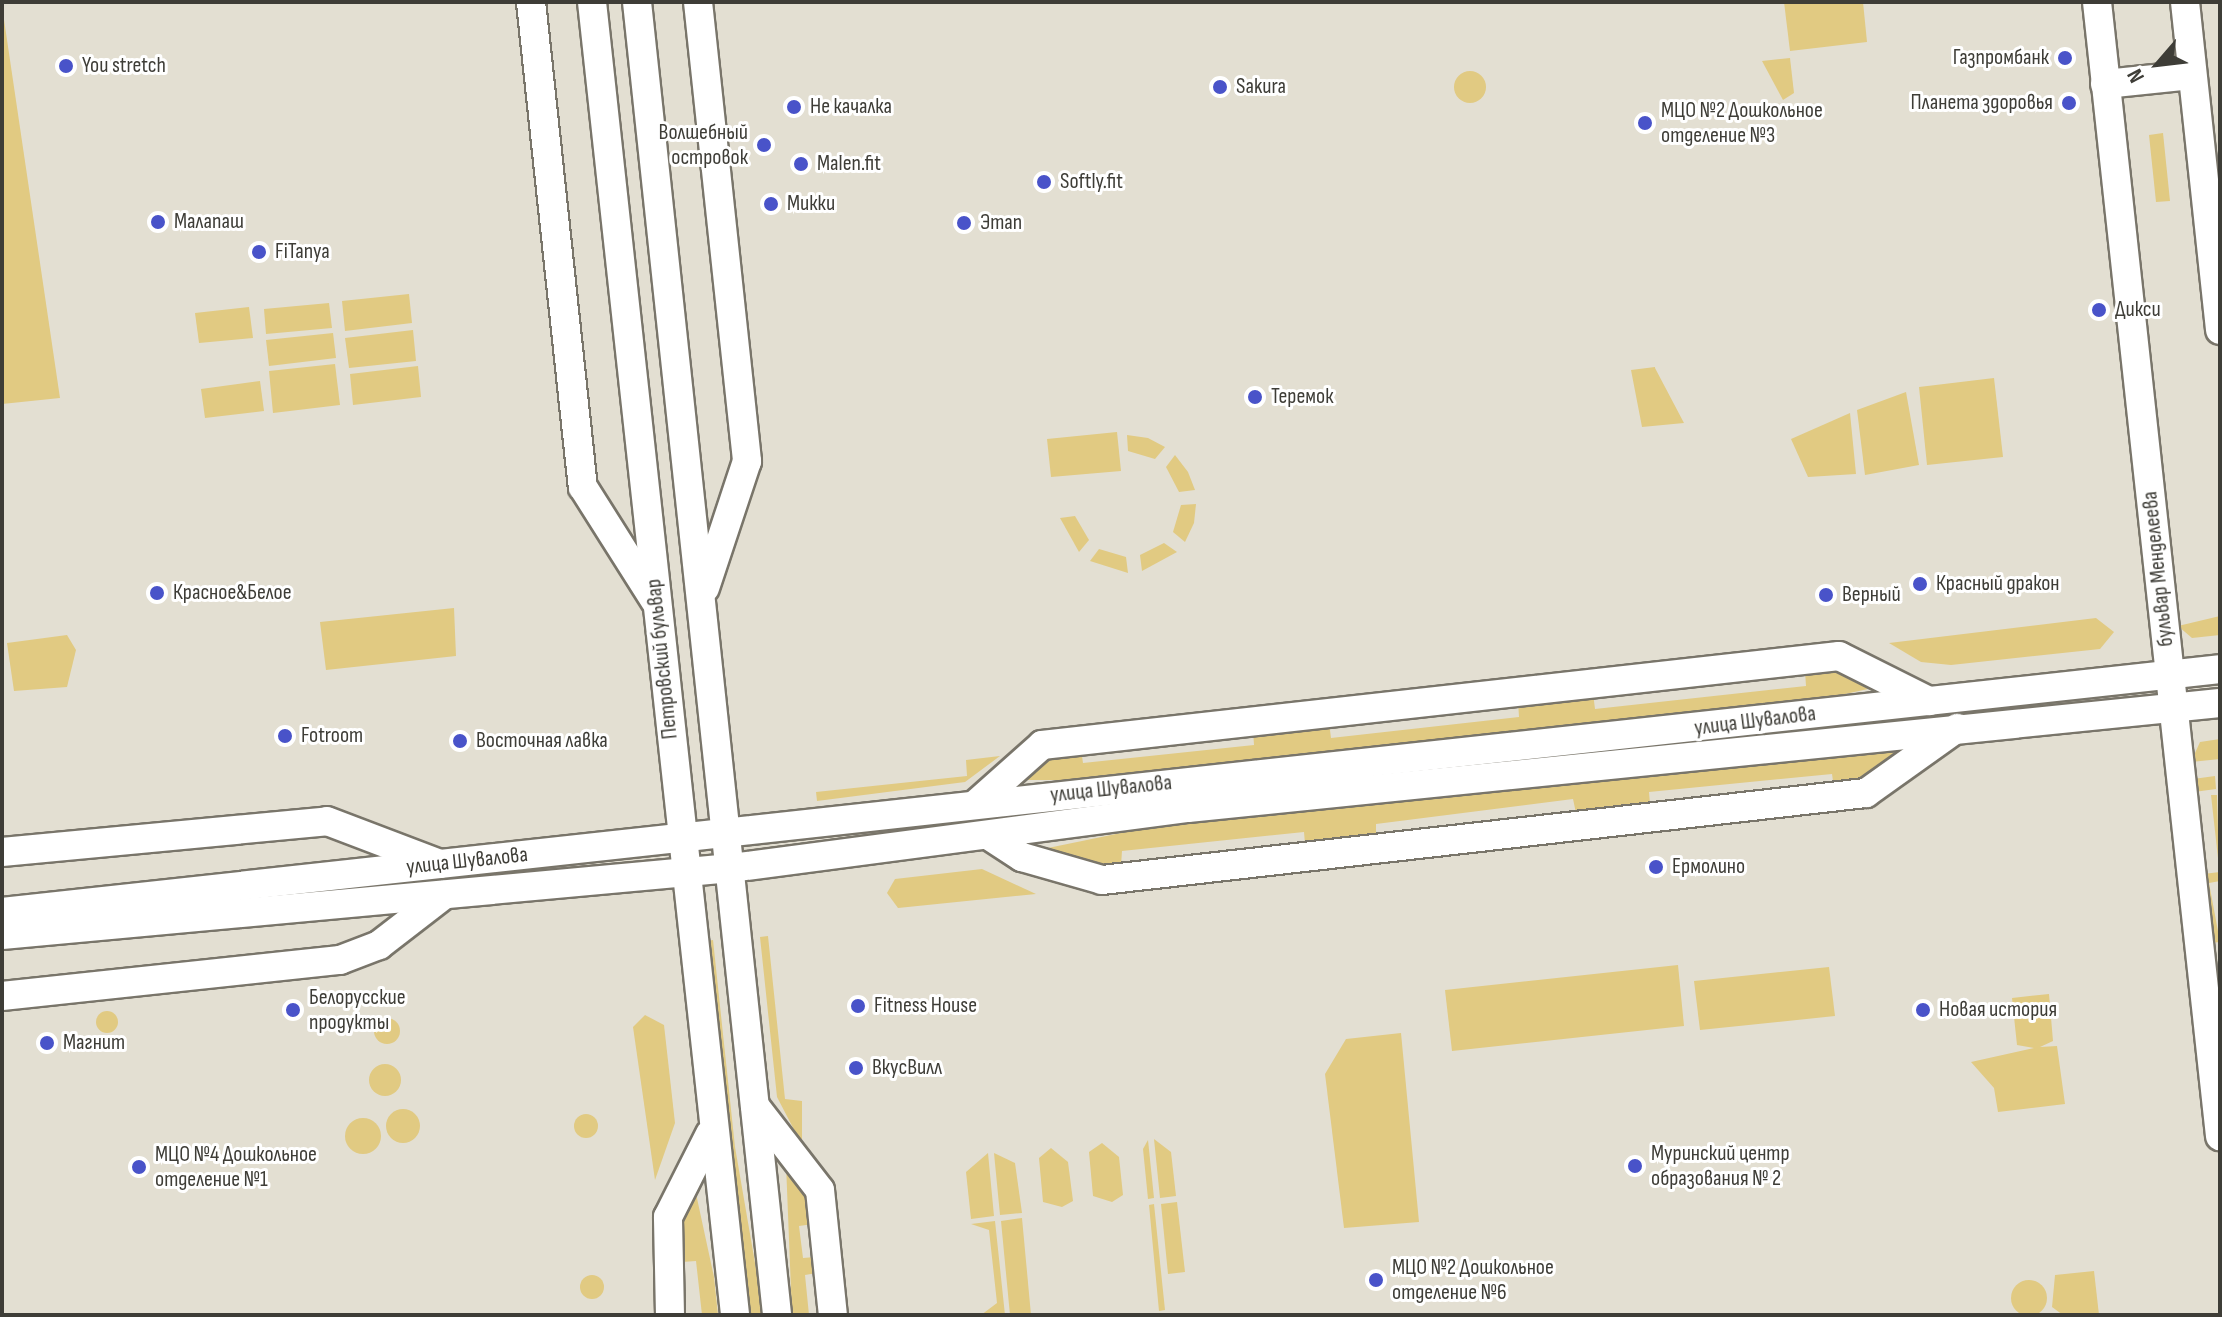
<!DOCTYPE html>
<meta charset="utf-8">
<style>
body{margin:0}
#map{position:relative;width:2222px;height:1317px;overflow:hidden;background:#e3dfd2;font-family:"Sofia Sans Condensed",sans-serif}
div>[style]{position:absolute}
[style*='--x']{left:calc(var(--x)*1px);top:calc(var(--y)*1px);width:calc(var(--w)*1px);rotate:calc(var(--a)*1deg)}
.green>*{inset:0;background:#e1ca82}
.round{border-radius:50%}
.roads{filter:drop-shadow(2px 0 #79756a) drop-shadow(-2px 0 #79756a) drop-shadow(0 2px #79756a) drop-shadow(0 -2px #79756a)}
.minor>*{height:28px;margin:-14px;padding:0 14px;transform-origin:14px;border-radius:14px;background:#fff}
.dots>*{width:22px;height:22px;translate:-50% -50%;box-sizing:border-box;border:4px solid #fff;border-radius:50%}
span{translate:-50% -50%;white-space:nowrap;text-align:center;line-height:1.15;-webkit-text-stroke:6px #fff;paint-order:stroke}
.poi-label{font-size:22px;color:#3e3d37}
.right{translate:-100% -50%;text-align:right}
.left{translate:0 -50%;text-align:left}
.street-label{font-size:22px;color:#3e3d37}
.frame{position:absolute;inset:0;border:4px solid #3e3d37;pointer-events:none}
.north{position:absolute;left:2118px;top:24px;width:80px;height:80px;-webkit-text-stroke:6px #fff;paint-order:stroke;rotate:242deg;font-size:22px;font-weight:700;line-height:32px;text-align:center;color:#3e3d37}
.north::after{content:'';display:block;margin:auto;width:28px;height:36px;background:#3e3d37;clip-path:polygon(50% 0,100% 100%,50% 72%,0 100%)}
</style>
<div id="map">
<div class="green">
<div style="clip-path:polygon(1784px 2px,1863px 2px,1867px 42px,1790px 51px)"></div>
<div style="clip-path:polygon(2px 6px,60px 398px,2px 404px)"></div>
<div style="clip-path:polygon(1790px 58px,1794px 93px,1783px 100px,1762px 61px)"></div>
<div class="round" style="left:1454px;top:71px;width:32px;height:32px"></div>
<div style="clip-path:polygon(2163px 133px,2170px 201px,2156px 202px,2149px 135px)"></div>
<div style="clip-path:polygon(409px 294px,412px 323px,345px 331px,342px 301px)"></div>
<div style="clip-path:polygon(329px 303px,332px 328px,266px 334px,264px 309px)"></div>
<div style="clip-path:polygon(249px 307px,253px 338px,199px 343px,195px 313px)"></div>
<div style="clip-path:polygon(413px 330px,416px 361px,349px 368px,345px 338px)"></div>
<div style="clip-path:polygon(333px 333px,336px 358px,269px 366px,266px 340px)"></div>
<div style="clip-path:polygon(335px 364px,340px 405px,273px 413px,269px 371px)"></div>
<div style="clip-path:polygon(418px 366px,421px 397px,353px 405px,350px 374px)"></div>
<div style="clip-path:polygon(1655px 367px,1655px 368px,1684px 423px,1642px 427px,1631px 370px)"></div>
<div style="clip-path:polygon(1994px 378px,2003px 457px,1927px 465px,1919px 387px)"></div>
<div style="clip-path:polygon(260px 381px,264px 411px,205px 418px,201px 389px)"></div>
<div style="clip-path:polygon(1906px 392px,1919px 465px,1865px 475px,1857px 410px)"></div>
<div style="clip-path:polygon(1850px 413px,1856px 474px,1808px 477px,1791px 439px)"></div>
<div style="clip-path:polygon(1117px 432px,1121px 471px,1051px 477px,1047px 439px)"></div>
<div style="clip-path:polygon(1127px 435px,1148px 438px,1165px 447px,1155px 459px,1128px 451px)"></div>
<div style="clip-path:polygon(1175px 455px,1188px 472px,1195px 490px,1179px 492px,1166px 467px)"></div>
<div style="clip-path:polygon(1196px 504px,1194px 523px,1185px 542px,1173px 532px,1181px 505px)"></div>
<div style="clip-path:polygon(1075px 516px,1089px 540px,1079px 552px,1060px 518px)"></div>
<div style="clip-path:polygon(1164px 543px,1177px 552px,1142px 571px,1140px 555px)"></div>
<div style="clip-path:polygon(1099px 549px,1126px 557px,1128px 573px,1090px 561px)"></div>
<div style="clip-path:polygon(454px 608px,456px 656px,326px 670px,320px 622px)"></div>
<div style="clip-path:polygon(2220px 616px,2220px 635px,2192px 638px,2178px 626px)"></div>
<div style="clip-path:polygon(2096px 618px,2114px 632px,2100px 649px,1951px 665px,1921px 662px,1889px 643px)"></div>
<div style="clip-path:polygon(67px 635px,76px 650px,67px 687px,14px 691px,7px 643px)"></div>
<div style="clip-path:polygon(1841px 669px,1877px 687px,1786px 707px,1102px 780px,1020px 780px,1040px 759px,1081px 749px,1083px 763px,1254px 745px,1253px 730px,1329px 722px,1331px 738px,1519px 717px,1518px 701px,1593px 693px,1595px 709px,1806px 686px,1805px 671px)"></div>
<div style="clip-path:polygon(2220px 739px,2220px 759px,2191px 762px,2200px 742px)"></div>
<div style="clip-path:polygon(1910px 746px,1863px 785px,1834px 788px,1832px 774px,1649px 792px,1650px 804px,1576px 813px,1573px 799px,1376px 824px,1376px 836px,1305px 844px,1304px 832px,1122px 851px,1121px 866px,1101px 869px,1043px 849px,1155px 826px)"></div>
<div style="clip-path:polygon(1000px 756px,965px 782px,817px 801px,816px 792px,967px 776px,966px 760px)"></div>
<div style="clip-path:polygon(2215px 776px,2216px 789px,2194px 792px,2193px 779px)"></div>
<div style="clip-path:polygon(2211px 795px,2217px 795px,2219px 867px)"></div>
<div style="clip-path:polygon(982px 869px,1036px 894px,898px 908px,887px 893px,895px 879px)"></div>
<div style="clip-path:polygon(2220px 872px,2220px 881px,2209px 883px,2220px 942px,2210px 943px,2203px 874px)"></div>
<div style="clip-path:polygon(768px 936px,785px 1099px,802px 1101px,802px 1145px,777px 1097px,760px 937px)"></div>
<div style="clip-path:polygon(713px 940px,735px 1147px,764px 1315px,747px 1315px,707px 941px)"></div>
<div style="clip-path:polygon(1678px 965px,1684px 1026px,1452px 1051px,1445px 990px)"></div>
<div style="clip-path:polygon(1829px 967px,1835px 1016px,1700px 1030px,1694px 981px)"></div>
<div style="clip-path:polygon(2049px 994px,2053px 1041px,2040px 1047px,2057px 1046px,2065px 1104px,1998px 1112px,1994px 1088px,1971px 1062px,2034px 1048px,2017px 1045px,2012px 998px)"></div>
<div class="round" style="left:96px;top:1011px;width:22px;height:22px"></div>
<div style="clip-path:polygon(645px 1015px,664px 1025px,675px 1123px,655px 1180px,633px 1027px)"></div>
<div class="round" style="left:374px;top:1018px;width:26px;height:26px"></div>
<div style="clip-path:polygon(1401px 1033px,1419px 1222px,1344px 1228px,1325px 1074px,1346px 1039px)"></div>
<div class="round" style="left:369px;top:1064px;width:32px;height:32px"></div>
<div class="round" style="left:386px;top:1109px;width:34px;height:34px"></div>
<div class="round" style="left:574px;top:1114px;width:24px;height:24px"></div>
<div class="round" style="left:345px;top:1118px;width:36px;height:36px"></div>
<div style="clip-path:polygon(1154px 1139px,1171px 1152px,1176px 1196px,1160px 1198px)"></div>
<div style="clip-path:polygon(1148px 1140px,1154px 1198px,1148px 1199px,1143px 1149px)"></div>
<div style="clip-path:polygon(1102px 1143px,1119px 1157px,1123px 1195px,1112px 1202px,1093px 1196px,1089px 1152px)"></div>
<div style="clip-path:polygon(1051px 1148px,1068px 1162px,1073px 1201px,1062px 1207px,1043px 1202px,1039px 1158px)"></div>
<div style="clip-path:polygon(988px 1153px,994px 1216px,971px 1219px,966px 1172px)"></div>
<div style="clip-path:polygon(994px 1153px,1015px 1163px,1022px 1213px,1000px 1215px)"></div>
<div style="clip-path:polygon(786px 1164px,807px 1194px,813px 1224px,799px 1226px,803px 1258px,815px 1257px,817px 1273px,805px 1275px,809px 1315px,792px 1315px)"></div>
<div style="clip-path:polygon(695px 1189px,714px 1277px,718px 1315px,702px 1315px,696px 1261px,682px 1262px,681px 1218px)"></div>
<div style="clip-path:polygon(1177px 1202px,1185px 1272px,1168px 1274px,1161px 1204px)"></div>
<div style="clip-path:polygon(1154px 1204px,1165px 1310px,1159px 1311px,1149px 1205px)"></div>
<div style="clip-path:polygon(1022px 1218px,1031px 1315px,1010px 1315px,1001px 1221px)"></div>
<div style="clip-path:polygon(995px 1221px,1005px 1315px,981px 1315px,997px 1303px,989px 1230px,971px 1224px)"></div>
<div style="clip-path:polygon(2094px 1271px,2099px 1315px,2063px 1315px,2052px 1307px,2055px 1275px)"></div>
<div class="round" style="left:580px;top:1275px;width:24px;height:24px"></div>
<div class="round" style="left:2011px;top:1280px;width:36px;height:36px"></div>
</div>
<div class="roads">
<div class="minor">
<div style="--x:531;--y:2;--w:488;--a:83.9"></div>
<div style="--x:583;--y:487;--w:135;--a:57.7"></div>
<div style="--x:592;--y:2;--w:1321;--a:83.78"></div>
<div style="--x:637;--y:2;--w:1320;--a:83.91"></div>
<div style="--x:698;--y:2;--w:462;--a:83.9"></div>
<div style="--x:747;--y:461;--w:134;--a:108.3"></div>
<div style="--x:2097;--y:2;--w:1141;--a:83.81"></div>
<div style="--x:2185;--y:2;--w:330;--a:83.9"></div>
<div style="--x:2105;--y:84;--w:87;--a:-5.9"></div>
<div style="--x:977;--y:803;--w:87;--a:-41.7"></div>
<div style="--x:1042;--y:745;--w:802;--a:-6.37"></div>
<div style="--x:1839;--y:656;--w:101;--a:26.6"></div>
<div style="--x:991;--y:837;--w:37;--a:33"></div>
<div style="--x:1022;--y:857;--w:83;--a:16"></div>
<div style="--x:1102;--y:880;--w:769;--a:-6.5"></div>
<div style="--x:1866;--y:793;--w:112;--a:-35.5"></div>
<div style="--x:2;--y:852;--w:326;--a:-5.4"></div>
<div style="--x:327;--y:821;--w:121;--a:20.8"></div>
<div style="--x:2;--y:912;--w:2231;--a:-6.25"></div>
<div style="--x:2;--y:935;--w:732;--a:-5.25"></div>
<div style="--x:731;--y:868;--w:461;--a:-7.5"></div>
<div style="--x:1188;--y:808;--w:1037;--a:-5.81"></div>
<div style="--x:2;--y:996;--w:340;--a:-6.1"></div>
<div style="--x:340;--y:960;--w:42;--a:-21"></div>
<div style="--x:379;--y:945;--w:82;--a:-37.6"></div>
<div style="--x:755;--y:1106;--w:106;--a:52.3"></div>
<div style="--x:820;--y:1190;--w:126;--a:84.1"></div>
<div style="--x:670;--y:1315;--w:98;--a:-91.2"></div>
<div style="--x:668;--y:1217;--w:93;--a:-63.2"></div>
</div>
</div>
<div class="dots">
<div style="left:2065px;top:58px;background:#4953c9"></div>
<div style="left:66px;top:66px;background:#4953c9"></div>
<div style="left:1220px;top:87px;background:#4953c9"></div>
<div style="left:2069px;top:103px;background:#4953c9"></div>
<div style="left:794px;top:107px;background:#4953c9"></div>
<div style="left:1645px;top:123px;background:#4953c9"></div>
<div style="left:764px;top:145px;background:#4953c9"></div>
<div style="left:801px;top:164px;background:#4953c9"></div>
<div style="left:1044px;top:182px;background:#4953c9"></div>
<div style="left:771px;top:204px;background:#4953c9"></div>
<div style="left:158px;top:222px;background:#4953c9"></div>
<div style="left:964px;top:223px;background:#4953c9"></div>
<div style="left:259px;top:252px;background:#4953c9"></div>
<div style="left:2099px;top:310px;background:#4953c9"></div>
<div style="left:1255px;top:397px;background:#4953c9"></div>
<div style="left:1920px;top:584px;background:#4953c9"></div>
<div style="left:157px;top:593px;background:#4953c9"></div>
<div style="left:1826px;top:595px;background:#4953c9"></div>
<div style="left:285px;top:736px;background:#4953c9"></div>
<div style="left:460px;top:741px;background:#4953c9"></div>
<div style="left:1656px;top:867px;background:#4953c9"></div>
<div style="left:858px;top:1006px;background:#4953c9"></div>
<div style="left:293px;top:1010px;background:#4953c9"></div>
<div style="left:1923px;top:1010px;background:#4953c9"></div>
<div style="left:47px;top:1043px;background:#4953c9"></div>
<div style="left:856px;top:1068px;background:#4953c9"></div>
<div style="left:1635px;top:1166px;background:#4953c9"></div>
<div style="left:139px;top:1167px;background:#4953c9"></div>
<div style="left:1376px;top:1280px;background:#4953c9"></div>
</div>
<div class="poi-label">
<span class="right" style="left:2049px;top:58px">Газпромбанк</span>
<span class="left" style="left:82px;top:66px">You stretch</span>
<span class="left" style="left:1236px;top:87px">Sakura</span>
<span class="right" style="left:2053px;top:103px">Планета здоровья</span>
<span class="left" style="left:810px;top:107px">Не качалка</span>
<span class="left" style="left:1661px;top:123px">МЦО №2 Дошкольное<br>отделение №3</span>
<span class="right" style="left:748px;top:145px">Волшебный<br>островок</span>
<span class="left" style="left:817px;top:164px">Malen.fit</span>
<span class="left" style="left:1060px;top:182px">Softly.fit</span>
<span class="left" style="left:787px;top:204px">Микки</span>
<span class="left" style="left:174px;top:222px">Малапаш</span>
<span class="left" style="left:980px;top:223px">Этап</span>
<span class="left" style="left:275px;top:252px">FiTanya</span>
<span class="left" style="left:2115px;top:310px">Дикси</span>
<span class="left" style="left:1271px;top:397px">Теремок</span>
<span class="left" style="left:1936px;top:584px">Красный дракон</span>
<span class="left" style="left:173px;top:593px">Красное&amp;Белое</span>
<span class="left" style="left:1842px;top:595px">Верный</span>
<span class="left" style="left:301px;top:736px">Fotroom</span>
<span class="left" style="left:476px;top:741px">Восточная лавка</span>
<span class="left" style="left:1672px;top:867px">Ермолино</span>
<span class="left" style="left:309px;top:1010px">Белорусские<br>продукты</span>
<span class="left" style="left:874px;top:1006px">Fitness House</span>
<span class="left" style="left:1939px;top:1010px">Новая история</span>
<span class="left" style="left:63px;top:1043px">Магнит</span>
<span class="left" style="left:872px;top:1068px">ВкусВилл</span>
<span class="left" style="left:1651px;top:1166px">Муринский центр<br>образования № 2</span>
<span class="left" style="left:155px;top:1167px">МЦО №4 Дошкольное<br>отделение №1</span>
<span class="left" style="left:1392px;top:1280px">МЦО №2 Дошкольное<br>отделение №6</span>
</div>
<div class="street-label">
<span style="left:2158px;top:569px;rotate:-96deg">бульвар Менделеева</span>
<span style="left:662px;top:659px;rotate:-96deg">Петровский бульвар</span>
<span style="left:1755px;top:721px;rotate:-7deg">улица Шувалова</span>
<span style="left:1111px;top:789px;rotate:-6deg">улица Шувалова</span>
<span style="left:467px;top:861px;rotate:-6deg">улица Шувалова</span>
</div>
<div class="frame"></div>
<div class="north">N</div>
</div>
